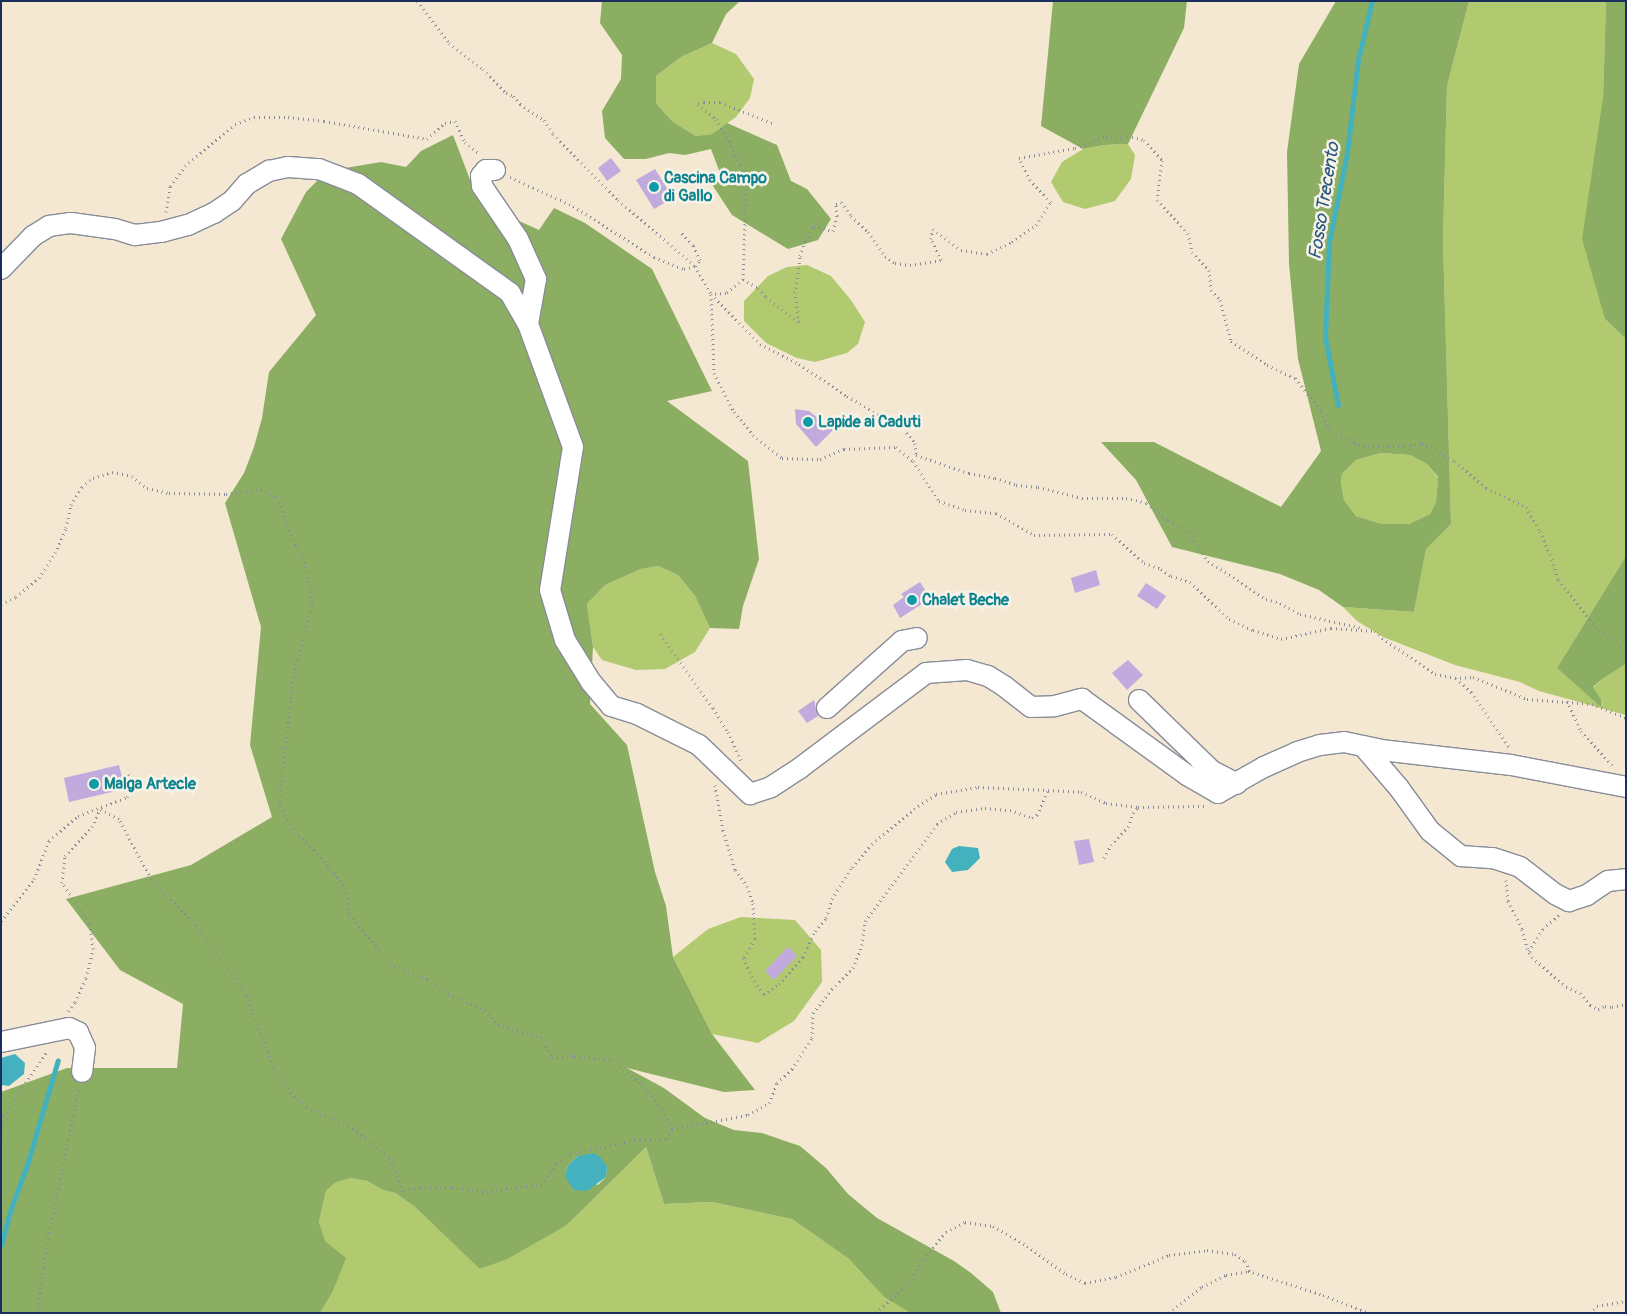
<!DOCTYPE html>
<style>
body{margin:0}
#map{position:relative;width:1627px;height:1314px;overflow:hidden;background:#f4e8d3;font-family:Pangolin,sans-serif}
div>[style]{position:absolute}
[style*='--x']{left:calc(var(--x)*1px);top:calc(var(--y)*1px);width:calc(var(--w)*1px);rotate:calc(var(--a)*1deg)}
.green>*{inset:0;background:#b1ca6f}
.forest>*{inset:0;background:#8cae62}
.water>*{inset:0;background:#43b1be}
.stream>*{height:5px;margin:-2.5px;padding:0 2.5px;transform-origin:2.5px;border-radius:2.5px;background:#43b1be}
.building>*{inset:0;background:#c1aadd}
.path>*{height:3px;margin-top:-1.5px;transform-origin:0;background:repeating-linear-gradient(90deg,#888c98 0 1px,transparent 0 5px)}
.roads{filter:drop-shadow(1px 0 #888c98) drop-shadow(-1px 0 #888c98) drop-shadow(0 1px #888c98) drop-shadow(0 -1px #888c98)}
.minor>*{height:20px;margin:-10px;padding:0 10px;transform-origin:10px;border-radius:10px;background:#fff}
.dots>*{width:14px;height:14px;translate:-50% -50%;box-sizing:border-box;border:2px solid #f7f3e8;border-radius:50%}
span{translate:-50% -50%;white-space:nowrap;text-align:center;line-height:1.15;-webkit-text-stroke:5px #f7f3e8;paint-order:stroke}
.culture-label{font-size:16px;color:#0d838f;font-weight:700}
.left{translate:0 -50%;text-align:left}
.water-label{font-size:18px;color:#27567b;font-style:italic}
.frame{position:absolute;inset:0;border:2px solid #1b2f5e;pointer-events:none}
</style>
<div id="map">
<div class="green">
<div style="clip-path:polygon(1469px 1px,1606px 1px,1603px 98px,1605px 319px,1626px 339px,1626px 556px,1557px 668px,1601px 706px,1601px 699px,1593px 688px,1602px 679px,1626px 664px,1626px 715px,1539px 691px,1520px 682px,1455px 665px,1383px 637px,1357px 621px,1343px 607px,1414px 612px,1426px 548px,1451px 524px,1443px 239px,1447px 86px)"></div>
<div style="clip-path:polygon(712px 43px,736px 54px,754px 79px,750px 98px,736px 117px,712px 134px,696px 136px,673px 122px,656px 103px,656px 76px,681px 57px)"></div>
<div style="clip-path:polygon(1128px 144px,1135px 155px,1131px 179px,1115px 201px,1085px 209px,1063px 202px,1051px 182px,1062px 162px,1083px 149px,1104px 145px)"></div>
<div style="clip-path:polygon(807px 265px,831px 276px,851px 300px,865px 322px,858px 344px,847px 353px,815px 362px,797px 358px,766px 343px,744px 321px,744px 301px,768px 276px,787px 267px)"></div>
<div style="clip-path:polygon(1381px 453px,1410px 455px,1427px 464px,1438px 478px,1436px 502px,1430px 514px,1409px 524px,1382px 524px,1356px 516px,1344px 500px,1341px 482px,1342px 474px,1356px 460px)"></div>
<div style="clip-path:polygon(658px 566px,678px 575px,695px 596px,710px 628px,695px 652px,665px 669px,636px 670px,602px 660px,593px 647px,587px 604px,605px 585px,641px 569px)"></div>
<div style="clip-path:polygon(741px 917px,795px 920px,821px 950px,822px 982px,794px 1021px,758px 1043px,712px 1034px,673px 957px,708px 929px)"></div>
<div style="clip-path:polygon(646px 1147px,664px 1204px,712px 1202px,792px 1219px,849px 1259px,884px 1297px,910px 1313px,320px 1313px,332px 1293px,332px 1248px,324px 1241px,319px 1222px,326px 1191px,335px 1183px,350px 1178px,367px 1181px,383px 1190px,395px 1193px,414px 1206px,481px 1269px,567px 1225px)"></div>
</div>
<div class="forest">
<div style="clip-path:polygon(602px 1px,740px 1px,726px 14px,712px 43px,681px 57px,656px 76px,656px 103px,673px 122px,696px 136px,712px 134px,727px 123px,777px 145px,791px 181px,807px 189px,831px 219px,818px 240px,788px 249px,732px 215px,713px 186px,720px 173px,711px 149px,685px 155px,669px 153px,646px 159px,624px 159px,605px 138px,602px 111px,621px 79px,622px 55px,600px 23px)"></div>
<div style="clip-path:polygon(1053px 1px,1187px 1px,1184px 28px,1128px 144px,1104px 145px,1083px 149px,1041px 126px)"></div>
<div style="clip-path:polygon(evenodd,1336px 1px,1469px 1px,1447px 86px,1443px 239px,1451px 524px,1426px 549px,1414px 612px,1343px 607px,1319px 590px,1280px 574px,1172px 547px,1136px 480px,1101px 442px,1154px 442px,1281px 507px,1321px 451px,1298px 359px,1289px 264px,1287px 152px,1299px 64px,1336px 1px,1381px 453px,1410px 455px,1427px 464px,1438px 477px,1436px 502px,1430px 514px,1409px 524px,1382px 524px,1356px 516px,1344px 500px,1341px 482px,1342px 474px,1356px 460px,1381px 453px)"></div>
<div style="clip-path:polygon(1606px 1px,1626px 1px,1626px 339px,1605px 319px,1582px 239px,1603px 98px)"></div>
<div style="clip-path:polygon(evenodd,453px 135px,474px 190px,517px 220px,539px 230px,554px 208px,585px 223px,652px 269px,712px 391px,667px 401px,748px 461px,759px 559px,743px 606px,739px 629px,710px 628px,695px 596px,678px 575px,658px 566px,641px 569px,605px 585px,587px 604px,593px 647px,590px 704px,627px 745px,655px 872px,666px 906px,673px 957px,712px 1034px,755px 1090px,724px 1092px,627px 1068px,664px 1088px,705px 1118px,734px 1130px,762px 1133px,800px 1146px,826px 1168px,848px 1194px,877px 1218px,954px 1261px,971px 1273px,993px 1292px,1001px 1313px,910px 1313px,884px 1297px,849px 1259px,792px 1219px,712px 1202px,664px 1204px,646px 1147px,567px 1225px,507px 1259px,480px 1269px,414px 1206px,395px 1193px,383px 1190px,367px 1181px,350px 1178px,335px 1183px,326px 1191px,319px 1222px,325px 1241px,346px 1258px,332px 1293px,320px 1313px,1px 1313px,1px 1092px,67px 1068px,177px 1068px,183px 1004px,120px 970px,66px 899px,191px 865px,272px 817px,250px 745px,261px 627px,225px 503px,244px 473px,254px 447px,262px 418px,269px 372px,316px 315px,281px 239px,306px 192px,327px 171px,381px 162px,406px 167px,421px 151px,453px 135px,578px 1156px,607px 1167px,606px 1177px,598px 1185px,565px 1174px,569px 1164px,578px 1156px)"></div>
<div style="clip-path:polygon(1626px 556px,1626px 664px,1602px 679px,1593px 687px,1601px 699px,1601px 707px,1557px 668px)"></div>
</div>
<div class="water">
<div style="clip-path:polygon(959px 846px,978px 848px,980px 858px,968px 870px,952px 872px,945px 862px,952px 849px)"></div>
<div style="clip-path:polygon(15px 1054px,25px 1063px,24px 1074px,9px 1086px,1px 1085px,1px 1058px)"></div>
<div style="clip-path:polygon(594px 1153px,601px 1158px,607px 1167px,606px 1177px,587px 1191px,574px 1190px,567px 1180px,565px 1174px,569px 1164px,578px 1156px)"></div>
</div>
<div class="stream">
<div style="--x:1338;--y:405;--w:69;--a:-100.8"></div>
<div style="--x:1325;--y:337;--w:95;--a:-87.6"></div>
<div style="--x:1329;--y:242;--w:91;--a:-78.6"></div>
<div style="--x:1347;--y:153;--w:94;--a:-83.3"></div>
<div style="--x:1358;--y:60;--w:61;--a:-76.7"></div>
<div style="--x:1;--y:1245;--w:38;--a:-75"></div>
<div style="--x:11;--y:1208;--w:46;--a:-69.6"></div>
<div style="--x:27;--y:1165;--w:109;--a:-73.6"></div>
</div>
<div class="building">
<div style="clip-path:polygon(611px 158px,621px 171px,607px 181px,598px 168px)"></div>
<div style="clip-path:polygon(655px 169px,673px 198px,654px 209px,636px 180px)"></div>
<div style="clip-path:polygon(795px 409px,809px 411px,833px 430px,816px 447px,796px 424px)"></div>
<div style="clip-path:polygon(1096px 570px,1100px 585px,1075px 593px,1071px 578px)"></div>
<div style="clip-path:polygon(920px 582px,929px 596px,920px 601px,922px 604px,900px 618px,893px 605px,904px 597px,901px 594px)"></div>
<div style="clip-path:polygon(1146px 583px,1166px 596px,1157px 609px,1137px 596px)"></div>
<div style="clip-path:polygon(1128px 660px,1143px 675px,1127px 690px,1112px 673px)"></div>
<div style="clip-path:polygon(814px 700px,818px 716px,807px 723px,798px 711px)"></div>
<div style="clip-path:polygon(119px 765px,125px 789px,69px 802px,64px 778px)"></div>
<div style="clip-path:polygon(1089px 839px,1094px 862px,1079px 865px,1074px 841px)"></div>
<div style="clip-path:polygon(788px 947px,797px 956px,774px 980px,765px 971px)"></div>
</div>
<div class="path">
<div style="--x:417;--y:1;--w:53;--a:52.7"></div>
<div style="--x:449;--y:43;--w:43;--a:37.4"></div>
<div style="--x:483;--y:69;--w:33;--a:46"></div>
<div style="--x:506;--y:93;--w:8;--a:23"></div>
<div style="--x:513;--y:96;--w:11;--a:49"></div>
<div style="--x:520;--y:104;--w:29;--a:34"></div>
<div style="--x:544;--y:120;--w:17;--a:57"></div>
<div style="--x:553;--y:134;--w:93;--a:45.4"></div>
<div style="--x:618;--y:200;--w:101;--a:40.6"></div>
<div style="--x:695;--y:266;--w:32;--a:60"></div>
<div style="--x:711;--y:294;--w:79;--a:87.8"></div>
<div style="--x:714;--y:373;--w:44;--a:62.9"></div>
<div style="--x:734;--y:412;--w:30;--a:50"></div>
<div style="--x:753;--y:435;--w:37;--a:38"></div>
<div style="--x:782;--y:458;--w:38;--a:2"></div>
<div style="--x:820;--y:459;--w:26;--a:-23"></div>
<div style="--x:844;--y:449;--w:52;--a:-2.2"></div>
<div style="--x:896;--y:447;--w:22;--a:39"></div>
<div style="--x:913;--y:461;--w:48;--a:57"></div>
<div style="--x:939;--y:501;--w:28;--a:19"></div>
<div style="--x:965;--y:510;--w:31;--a:6"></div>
<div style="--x:996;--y:513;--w:44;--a:30.1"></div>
<div style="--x:1034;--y:535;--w:78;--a:-0.7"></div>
<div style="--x:1112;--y:534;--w:43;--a:42.2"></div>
<div style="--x:1144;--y:563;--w:18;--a:19"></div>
<div style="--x:1161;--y:569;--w:12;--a:35"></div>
<div style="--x:1171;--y:576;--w:20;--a:18"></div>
<div style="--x:1190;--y:582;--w:54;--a:43.5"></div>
<div style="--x:1229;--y:619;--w:26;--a:25"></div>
<div style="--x:1253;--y:630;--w:29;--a:18"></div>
<div style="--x:1281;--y:639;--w:51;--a:-12.4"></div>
<div style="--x:1331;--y:628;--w:44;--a:3.9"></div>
<div style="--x:1375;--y:631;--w:10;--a:45"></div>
<div style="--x:1382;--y:638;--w:64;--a:34.2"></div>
<div style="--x:1435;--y:674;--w:20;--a:11"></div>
<div style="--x:1455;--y:678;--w:18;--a:-3"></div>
<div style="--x:1473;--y:677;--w:58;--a:22.2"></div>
<div style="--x:1527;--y:699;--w:65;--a:4.4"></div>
<div style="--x:1592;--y:704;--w:37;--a:22"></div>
<div style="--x:772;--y:123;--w:56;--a:-158"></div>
<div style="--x:720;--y:102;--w:16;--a:180"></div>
<div style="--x:704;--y:102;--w:6;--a:162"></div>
<div style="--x:698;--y:104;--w:23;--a:40"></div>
<div style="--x:716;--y:119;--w:26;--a:59"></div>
<div style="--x:729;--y:141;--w:26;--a:65"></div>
<div style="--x:740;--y:165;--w:25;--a:76"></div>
<div style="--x:746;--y:189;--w:90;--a:91.9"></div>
<div style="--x:743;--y:279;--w:22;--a:141"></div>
<div style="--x:726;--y:293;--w:15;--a:176"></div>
<div style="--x:711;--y:294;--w:70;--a:45.6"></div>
<div style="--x:760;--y:344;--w:44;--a:27.1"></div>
<div style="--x:799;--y:364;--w:58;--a:33.7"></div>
<div style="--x:847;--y:396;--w:65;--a:30.5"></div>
<div style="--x:903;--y:429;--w:18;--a:49"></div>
<div style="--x:915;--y:443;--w:12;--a:85"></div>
<div style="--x:916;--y:455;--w:56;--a:18.8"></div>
<div style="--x:969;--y:473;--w:26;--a:11"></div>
<div style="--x:995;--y:478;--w:22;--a:18"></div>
<div style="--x:1016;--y:485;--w:22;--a:5"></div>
<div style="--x:1038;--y:487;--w:45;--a:14"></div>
<div style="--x:1082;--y:498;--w:44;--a:0"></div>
<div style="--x:1126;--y:498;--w:22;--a:13"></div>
<div style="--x:1147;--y:503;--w:27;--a:39"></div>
<div style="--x:1168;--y:520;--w:24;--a:30"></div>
<div style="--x:1189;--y:532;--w:35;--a:57"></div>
<div style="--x:1208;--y:561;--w:69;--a:33.2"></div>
<div style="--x:1266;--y:599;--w:15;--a:16"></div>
<div style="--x:1280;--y:603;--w:23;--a:29"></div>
<div style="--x:1300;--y:614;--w:63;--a:12.9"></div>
<div style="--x:510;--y:177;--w:69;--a:24.7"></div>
<div style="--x:573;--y:206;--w:96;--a:32.2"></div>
<div style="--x:654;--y:257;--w:32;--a:22"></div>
<div style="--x:684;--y:269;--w:11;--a:-15"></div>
<div style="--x:695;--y:266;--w:8;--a:-50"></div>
<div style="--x:700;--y:260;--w:17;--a:-115"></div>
<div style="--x:693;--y:245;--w:19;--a:-133"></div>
<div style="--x:166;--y:212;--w:26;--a:-81"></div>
<div style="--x:170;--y:186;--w:25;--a:-53"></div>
<div style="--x:185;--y:166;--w:65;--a:-40"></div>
<div style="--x:235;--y:124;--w:20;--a:-20"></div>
<div style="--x:254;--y:117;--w:34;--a:0"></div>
<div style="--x:288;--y:117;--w:36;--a:6"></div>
<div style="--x:324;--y:121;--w:105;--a:9.9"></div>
<div style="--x:427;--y:139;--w:24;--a:-42"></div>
<div style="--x:445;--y:123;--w:10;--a:-11"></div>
<div style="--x:455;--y:121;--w:23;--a:65"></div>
<div style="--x:465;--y:142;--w:19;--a:39"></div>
<div style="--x:743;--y:279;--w:17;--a:31"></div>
<div style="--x:758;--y:288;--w:12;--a:48"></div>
<div style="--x:766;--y:297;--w:41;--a:37.1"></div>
<div style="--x:799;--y:322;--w:29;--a:-98"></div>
<div style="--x:795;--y:293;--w:37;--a:-82"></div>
<div style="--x:800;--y:256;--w:16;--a:-72"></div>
<div style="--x:805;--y:241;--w:17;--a:-59"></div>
<div style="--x:814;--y:226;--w:20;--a:15"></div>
<div style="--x:833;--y:231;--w:16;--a:-75"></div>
<div style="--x:837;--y:216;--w:12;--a:-95"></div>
<div style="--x:836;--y:204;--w:5;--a:-22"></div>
<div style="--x:841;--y:202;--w:17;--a:54"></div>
<div style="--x:851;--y:216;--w:23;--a:43"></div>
<div style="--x:868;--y:232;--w:29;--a:55"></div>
<div style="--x:885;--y:256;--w:12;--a:35"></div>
<div style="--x:895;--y:263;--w:15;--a:8"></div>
<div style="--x:910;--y:265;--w:31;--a:-9"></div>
<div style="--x:941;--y:260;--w:23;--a:-115"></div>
<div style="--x:931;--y:239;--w:10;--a:-79"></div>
<div style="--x:933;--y:229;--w:35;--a:37"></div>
<div style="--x:961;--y:250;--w:26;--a:9"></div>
<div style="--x:987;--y:254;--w:28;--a:-26"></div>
<div style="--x:1012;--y:242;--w:29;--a:-35"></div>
<div style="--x:1036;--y:225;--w:27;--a:-57"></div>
<div style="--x:1051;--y:202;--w:30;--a:-134"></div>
<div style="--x:1030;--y:180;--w:25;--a:-117"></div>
<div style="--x:1019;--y:158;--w:57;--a:-10.1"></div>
<div style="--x:1075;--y:148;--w:33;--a:-21"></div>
<div style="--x:1106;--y:136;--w:9;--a:18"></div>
<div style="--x:1115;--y:139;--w:12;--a:-14"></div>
<div style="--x:1127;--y:136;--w:17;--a:13"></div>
<div style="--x:1144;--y:140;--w:27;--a:48"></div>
<div style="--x:1162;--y:160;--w:40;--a:97.1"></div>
<div style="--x:1157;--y:200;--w:45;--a:46.8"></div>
<div style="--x:1188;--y:233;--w:19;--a:78"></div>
<div style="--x:1192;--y:252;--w:25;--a:47"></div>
<div style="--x:1209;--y:270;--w:20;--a:84"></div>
<div style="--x:1211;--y:290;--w:13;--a:48"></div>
<div style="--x:1220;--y:300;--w:42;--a:75"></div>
<div style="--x:1231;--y:341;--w:43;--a:33.7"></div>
<div style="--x:1267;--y:365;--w:31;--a:25"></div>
<div style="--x:1295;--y:378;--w:42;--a:51.8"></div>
<div style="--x:1321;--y:411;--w:23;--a:65"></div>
<div style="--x:1331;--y:432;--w:35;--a:24"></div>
<div style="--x:1363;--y:446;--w:42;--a:0"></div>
<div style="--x:1405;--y:446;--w:17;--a:-10"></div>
<div style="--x:1422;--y:443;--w:38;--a:29"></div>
<div style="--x:1455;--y:461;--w:41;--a:41.1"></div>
<div style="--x:1486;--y:488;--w:44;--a:25.4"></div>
<div style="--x:1526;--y:507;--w:28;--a:60"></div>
<div style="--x:1540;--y:531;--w:30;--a:67"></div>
<div style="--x:1552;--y:559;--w:22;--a:74"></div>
<div style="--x:1558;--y:580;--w:60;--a:51"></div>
<div style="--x:1596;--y:627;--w:38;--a:37"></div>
<div style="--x:1;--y:604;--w:17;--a:-25"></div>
<div style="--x:16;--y:597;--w:30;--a:-40"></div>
<div style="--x:39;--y:578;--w:30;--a:-57"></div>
<div style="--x:55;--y:553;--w:27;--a:-66"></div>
<div style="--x:66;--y:528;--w:24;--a:-78"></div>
<div style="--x:71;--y:505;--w:21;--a:-59"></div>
<div style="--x:82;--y:487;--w:14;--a:-39"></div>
<div style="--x:93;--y:478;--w:20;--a:-18"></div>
<div style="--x:112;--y:472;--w:20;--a:11"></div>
<div style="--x:132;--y:476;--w:19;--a:39"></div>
<div style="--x:147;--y:488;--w:23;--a:13"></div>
<div style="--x:169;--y:493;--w:57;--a:1"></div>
<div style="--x:226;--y:494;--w:35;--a:-8"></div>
<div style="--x:261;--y:489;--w:18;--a:27"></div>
<div style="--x:277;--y:497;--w:51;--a:69.4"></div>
<div style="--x:295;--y:545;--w:14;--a:56"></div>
<div style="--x:303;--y:557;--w:45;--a:77.2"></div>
<div style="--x:313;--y:601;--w:73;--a:105"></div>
<div style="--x:294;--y:672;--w:104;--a:96.6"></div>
<div style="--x:282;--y:775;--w:31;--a:94"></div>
<div style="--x:280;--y:806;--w:30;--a:60"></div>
<div style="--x:295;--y:832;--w:26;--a:43"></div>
<div style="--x:314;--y:850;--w:50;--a:49.9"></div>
<div style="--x:346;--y:888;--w:27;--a:84"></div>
<div style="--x:349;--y:915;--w:68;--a:48.6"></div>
<div style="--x:394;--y:966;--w:36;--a:21"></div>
<div style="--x:428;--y:979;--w:25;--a:37"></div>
<div style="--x:448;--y:994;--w:40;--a:23.4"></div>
<div style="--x:485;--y:1010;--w:20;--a:49"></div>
<div style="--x:498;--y:1025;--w:45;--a:15.6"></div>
<div style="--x:541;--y:1037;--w:24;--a:62"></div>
<div style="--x:552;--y:1058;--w:22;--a:-5"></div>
<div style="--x:574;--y:1056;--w:38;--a:6"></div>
<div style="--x:612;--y:1060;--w:38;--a:39"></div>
<div style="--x:642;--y:1084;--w:33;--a:52"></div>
<div style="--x:662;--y:1110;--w:21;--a:62"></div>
<div style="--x:672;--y:1129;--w:12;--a:121"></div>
<div style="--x:666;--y:1139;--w:26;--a:180"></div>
<div style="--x:640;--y:1139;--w:73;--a:168.1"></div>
<div style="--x:569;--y:1154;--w:16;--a:140"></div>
<div style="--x:557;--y:1164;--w:25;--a:127"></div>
<div style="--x:542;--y:1184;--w:60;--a:172.3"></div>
<div style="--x:483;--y:1192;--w:32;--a:-171"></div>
<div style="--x:451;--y:1187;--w:31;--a:180"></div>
<div style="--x:420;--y:1187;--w:17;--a:167"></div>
<div style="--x:403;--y:1191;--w:37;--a:-112"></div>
<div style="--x:389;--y:1157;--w:46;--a:-141.1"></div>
<div style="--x:353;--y:1128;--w:51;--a:-155.9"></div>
<div style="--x:306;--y:1107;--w:21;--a:-137"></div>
<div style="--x:291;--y:1093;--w:32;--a:-124"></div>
<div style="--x:273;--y:1066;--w:76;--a:-110.8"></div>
<div style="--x:246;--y:995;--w:86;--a:-125.5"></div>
<div style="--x:196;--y:925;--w:64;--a:-134.4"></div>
<div style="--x:151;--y:879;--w:68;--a:-118.1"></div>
<div style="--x:119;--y:819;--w:21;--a:-152"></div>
<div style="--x:660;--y:634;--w:91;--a:54.4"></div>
<div style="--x:713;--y:708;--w:28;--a:58"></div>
<div style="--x:728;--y:732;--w:31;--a:65"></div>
<div style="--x:1456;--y:678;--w:21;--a:43"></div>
<div style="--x:1471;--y:692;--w:68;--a:55.1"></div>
<div style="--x:1567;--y:701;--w:33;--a:65"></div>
<div style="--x:1581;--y:731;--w:47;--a:47.6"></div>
<div style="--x:715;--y:785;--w:46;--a:79.9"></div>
<div style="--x:723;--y:830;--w:42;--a:73.3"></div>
<div style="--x:735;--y:870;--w:20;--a:53"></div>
<div style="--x:747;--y:886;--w:18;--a:71"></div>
<div style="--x:753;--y:903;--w:36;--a:87"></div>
<div style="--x:755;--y:939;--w:22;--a:122"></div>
<div style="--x:743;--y:958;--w:25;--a:64"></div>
<div style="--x:754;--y:981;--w:17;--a:54"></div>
<div style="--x:764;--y:995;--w:19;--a:-36"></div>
<div style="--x:779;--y:984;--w:36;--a:-48"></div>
<div style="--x:803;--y:957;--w:29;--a:-65"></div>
<div style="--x:815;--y:931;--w:17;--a:-50"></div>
<div style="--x:826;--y:918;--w:20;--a:-72"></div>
<div style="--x:832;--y:899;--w:38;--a:-58"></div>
<div style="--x:852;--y:867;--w:30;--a:-49"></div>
<div style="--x:872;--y:844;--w:55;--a:-39.8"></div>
<div style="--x:914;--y:809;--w:27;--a:-34"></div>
<div style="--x:936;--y:794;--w:43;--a:-9.5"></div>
<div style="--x:978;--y:787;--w:70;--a:2.5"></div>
<div style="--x:1104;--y:858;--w:15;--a:-62"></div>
<div style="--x:1111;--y:845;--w:25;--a:-47"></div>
<div style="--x:1128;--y:827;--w:15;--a:-70"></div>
<div style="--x:1133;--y:813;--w:8;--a:-50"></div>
<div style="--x:1138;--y:807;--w:66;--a:-0.9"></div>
<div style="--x:1506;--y:880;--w:21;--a:85"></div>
<div style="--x:1508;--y:901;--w:31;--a:63"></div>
<div style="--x:1522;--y:929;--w:20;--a:75"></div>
<div style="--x:1527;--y:948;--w:10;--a:61"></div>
<div style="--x:1532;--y:957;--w:45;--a:41.4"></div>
<div style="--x:1566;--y:987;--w:15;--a:23"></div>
<div style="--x:1580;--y:993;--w:16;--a:50"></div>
<div style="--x:1590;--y:1005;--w:9;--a:27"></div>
<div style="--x:1598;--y:1009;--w:8;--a:-23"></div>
<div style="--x:1605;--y:1006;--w:7;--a:8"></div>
<div style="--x:1612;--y:1007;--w:14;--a:-12"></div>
<div style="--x:1;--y:921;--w:53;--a:-51.8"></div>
<div style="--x:34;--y:879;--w:41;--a:-68.5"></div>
<div style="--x:49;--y:841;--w:38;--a:-41"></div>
<div style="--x:78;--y:816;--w:53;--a:-21.2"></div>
<div style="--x:127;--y:797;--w:10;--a:-61"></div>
<div style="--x:132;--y:788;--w:9;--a:-90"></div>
<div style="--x:132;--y:779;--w:9;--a:-126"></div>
<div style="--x:1529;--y:951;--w:26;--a:-58"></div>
<div style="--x:1543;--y:929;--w:21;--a:-41"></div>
<div style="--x:68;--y:1011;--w:11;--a:-52"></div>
<div style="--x:75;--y:1002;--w:26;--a:-65"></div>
<div style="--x:86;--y:978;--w:30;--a:-76"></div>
<div style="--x:93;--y:949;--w:26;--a:-97"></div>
<div style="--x:90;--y:923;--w:49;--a:-125"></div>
<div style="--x:62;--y:883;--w:27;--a:-84"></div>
<div style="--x:65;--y:856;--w:40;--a:-47"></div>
<div style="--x:92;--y:827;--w:20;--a:-66"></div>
<div style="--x:672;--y:1129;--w:77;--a:-10.4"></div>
<div style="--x:748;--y:1115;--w:24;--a:-30"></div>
<div style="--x:769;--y:1103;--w:22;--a:-68"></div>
<div style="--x:777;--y:1083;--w:21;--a:-43"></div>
<div style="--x:792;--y:1069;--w:37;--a:-57"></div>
<div style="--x:812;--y:1038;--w:25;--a:-88"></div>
<div style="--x:813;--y:1013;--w:31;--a:-52"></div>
<div style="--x:832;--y:989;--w:30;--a:-45"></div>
<div style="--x:853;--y:968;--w:25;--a:-69"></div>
<div style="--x:862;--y:945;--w:24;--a:-83"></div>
<div style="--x:865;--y:921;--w:121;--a:-53.4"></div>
<div style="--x:937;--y:824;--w:22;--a:-32"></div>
<div style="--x:956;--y:812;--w:29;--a:-8"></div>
<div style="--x:985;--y:808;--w:25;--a:5"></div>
<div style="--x:1010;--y:810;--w:23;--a:20"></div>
<div style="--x:1032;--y:818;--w:6;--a:-31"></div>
<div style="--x:1037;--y:815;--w:27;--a:-66"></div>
<div style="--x:1048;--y:790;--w:33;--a:3"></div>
<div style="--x:1081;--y:792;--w:27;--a:24"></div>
<div style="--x:1106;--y:803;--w:32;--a:7"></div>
<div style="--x:1;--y:1136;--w:20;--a:-84"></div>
<div style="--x:3;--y:1116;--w:80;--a:-55.7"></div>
<div style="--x:42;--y:1313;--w:11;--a:-112"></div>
<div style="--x:38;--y:1303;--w:71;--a:-81.1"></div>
<div style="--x:49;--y:1233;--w:149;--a:-78.4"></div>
<div style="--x:876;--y:1313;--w:45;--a:-42.3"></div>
<div style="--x:909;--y:1283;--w:28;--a:-60"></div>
<div style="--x:923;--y:1259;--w:35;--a:-50"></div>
<div style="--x:946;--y:1232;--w:21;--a:-28"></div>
<div style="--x:965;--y:1222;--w:28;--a:8"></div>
<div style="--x:993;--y:1226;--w:39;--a:30"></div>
<div style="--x:1027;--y:1246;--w:48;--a:35.7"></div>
<div style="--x:1066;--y:1274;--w:21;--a:25"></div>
<div style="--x:1085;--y:1283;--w:32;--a:-11"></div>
<div style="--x:1116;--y:1277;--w:57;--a:-22.5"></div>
<div style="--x:1169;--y:1255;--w:38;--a:-7"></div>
<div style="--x:1207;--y:1250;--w:28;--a:8"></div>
<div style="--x:1235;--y:1254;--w:12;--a:35"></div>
<div style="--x:1245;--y:1261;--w:12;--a:66"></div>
<div style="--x:1169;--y:1313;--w:42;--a:-38.2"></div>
<div style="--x:1202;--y:1287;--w:27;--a:-27"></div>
<div style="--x:1226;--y:1275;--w:22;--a:-10"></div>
<div style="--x:1248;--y:1271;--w:79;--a:17.7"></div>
<div style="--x:1323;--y:1295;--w:49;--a:21.4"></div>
<div style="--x:1590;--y:1313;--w:10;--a:-45"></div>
<div style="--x:1597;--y:1306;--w:29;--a:-10"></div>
</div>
<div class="roads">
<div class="minor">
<div style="--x:495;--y:170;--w:9;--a:180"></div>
<div style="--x:486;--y:170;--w:8;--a:130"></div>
<div style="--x:481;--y:176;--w:10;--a:84"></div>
<div style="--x:482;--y:186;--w:64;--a:55.8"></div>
<div style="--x:518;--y:239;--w:44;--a:65.8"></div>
<div style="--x:536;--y:279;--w:46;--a:100.1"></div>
<div style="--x:1;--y:269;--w:46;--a:-45.9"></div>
<div style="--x:33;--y:236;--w:19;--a:-32"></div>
<div style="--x:49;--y:226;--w:22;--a:-8"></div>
<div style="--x:71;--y:223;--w:44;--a:7.8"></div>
<div style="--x:115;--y:229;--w:21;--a:17"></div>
<div style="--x:135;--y:235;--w:26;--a:-7"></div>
<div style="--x:161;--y:232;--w:28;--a:-15"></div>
<div style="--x:188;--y:225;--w:29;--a:-25"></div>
<div style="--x:214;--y:213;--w:22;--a:-34"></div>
<div style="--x:232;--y:201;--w:23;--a:-49"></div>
<div style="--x:247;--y:184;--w:26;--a:-31"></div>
<div style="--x:269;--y:171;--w:19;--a:-12"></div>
<div style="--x:288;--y:167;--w:31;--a:4"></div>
<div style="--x:319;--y:169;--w:42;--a:21"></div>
<div style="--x:358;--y:184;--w:187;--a:35.6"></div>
<div style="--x:510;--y:293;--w:36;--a:60"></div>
<div style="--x:528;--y:324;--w:131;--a:69.9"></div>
<div style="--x:573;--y:447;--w:145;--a:99.1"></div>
<div style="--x:550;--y:590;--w:52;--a:73.3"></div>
<div style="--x:565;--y:640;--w:49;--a:58.2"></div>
<div style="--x:591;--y:682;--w:31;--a:50"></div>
<div style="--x:611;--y:706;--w:27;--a:17"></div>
<div style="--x:637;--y:714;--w:69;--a:26.6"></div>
<div style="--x:699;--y:745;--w:71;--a:43.9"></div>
<div style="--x:750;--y:794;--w:22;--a:-18"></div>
<div style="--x:771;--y:787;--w:35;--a:-33"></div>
<div style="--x:800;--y:768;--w:158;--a:-37"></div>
<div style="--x:926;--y:673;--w:41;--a:-4.2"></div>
<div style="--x:967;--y:670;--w:22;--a:16"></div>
<div style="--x:988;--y:676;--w:19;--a:32"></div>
<div style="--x:1004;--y:686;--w:34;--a:38"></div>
<div style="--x:1031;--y:707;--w:24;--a:-2"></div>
<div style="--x:1055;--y:706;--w:28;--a:-15"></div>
<div style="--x:1082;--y:699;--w:130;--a:35.9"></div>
<div style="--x:1187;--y:775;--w:36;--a:30"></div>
<div style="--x:1218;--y:793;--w:53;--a:-29.5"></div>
<div style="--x:1264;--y:767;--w:36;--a:-24"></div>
<div style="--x:1297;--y:752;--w:24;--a:-17"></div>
<div style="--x:1320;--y:745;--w:24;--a:-7"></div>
<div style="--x:1344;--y:742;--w:38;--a:12"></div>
<div style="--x:1381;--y:750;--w:131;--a:6.6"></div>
<div style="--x:1511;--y:765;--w:117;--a:10.8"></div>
<div style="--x:1139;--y:700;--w:102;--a:44.2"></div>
<div style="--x:1212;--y:771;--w:28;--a:27"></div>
<div style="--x:827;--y:708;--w:101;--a:-41.8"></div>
<div style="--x:902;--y:641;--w:15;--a:-11"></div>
<div style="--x:1363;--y:746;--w:55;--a:49.4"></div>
<div style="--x:1399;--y:788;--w:53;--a:54.2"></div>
<div style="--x:1430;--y:831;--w:40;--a:39"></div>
<div style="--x:1461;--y:856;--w:32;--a:4"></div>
<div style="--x:1493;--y:858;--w:28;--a:18"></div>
<div style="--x:1520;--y:867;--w:44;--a:37.6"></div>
<div style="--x:1555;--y:894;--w:16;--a:27"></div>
<div style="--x:1569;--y:901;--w:19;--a:-18"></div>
<div style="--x:1587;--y:895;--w:25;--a:-34"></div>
<div style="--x:1608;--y:881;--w:18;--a:-6"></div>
<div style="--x:1;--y:1042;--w:69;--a:-11.6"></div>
<div style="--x:69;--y:1028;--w:10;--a:24"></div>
<div style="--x:78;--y:1032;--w:17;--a:66"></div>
<div style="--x:85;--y:1048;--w:24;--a:97"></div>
</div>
</div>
<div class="dots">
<div style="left:654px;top:187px;background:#0f9aa8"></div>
<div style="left:808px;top:422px;background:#0f9aa8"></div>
<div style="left:912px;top:600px;background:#0f9aa8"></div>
<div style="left:94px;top:784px;background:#0f9aa8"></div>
</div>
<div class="culture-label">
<span class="left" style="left:664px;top:187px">Cascina Campo<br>di Gallo</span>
<span class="left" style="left:818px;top:422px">Lapide ai Caduti</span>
<span class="left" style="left:922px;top:600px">Chalet Beche</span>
<span class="left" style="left:104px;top:784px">Malga Artecle</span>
</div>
<div class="water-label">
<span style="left:1325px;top:201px;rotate:-81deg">Fosso Trecento</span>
</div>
<div class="frame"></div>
</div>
